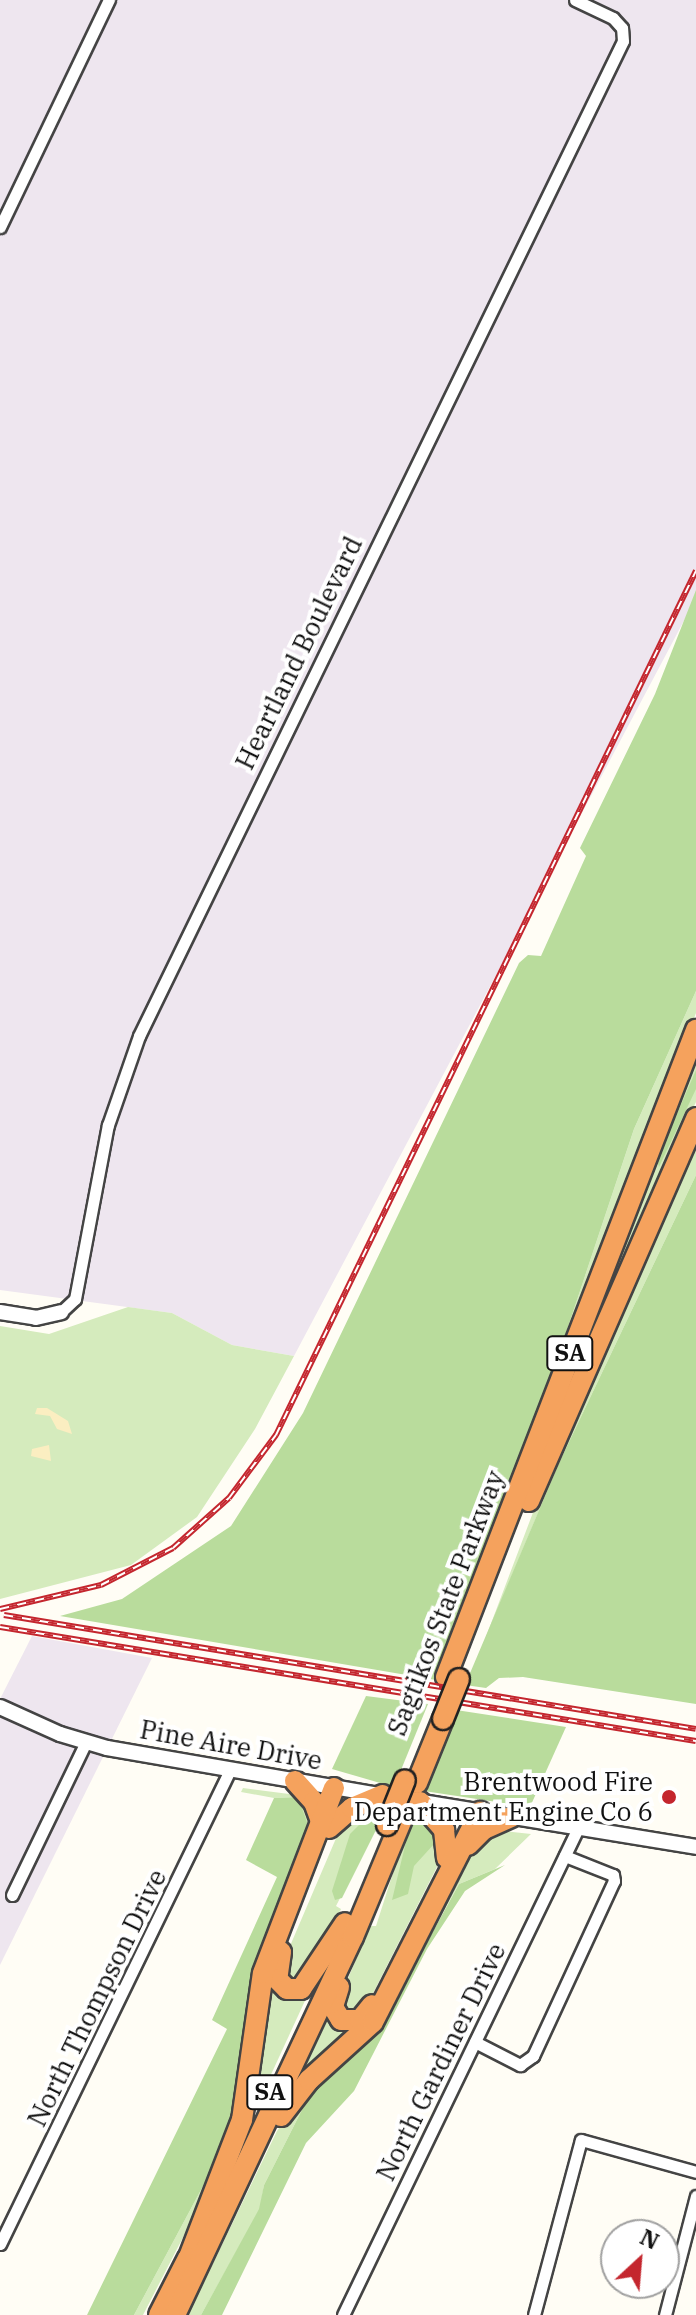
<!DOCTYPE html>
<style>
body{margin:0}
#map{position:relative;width:696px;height:2315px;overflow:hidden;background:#fffdf5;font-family:"IBM Plex Serif",serif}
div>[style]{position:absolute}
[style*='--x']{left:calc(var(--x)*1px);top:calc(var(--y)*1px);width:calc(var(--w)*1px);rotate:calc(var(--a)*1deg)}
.industrial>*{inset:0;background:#eee6ef}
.green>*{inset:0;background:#d5ebbd}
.forest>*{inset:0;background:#b9dc9c}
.sand>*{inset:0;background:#fbeec1}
.roads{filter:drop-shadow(2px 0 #444) drop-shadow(-2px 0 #444) drop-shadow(0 2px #444) drop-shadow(0 -2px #444)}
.minor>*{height:11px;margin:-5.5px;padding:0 5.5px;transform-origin:5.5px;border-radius:5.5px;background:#fff}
.tertiary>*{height:14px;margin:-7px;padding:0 7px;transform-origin:7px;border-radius:7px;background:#fff}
.motorway>*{height:20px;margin:-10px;padding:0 10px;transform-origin:10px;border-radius:10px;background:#f5a25d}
.rail>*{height:6px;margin-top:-3px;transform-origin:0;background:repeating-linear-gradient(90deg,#fff 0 9px,#c4262e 0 18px);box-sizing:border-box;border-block:2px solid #c4262e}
.bridges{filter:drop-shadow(2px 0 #222) drop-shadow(-2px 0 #222) drop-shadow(0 2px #222) drop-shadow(0 -2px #222)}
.motorway-bridge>*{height:20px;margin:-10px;padding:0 10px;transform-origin:10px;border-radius:10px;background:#f5a25d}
.dots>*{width:22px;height:22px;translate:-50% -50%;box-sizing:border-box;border:4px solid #fff;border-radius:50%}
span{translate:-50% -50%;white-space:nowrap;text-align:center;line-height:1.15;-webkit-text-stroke:8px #fff;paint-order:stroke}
.shield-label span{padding:2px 6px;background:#fff;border:2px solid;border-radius:6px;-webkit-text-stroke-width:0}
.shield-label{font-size:24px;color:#111;font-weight:700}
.street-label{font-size:26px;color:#111}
.poi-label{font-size:26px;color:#111}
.right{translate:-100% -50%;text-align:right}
.north{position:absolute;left:600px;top:2219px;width:80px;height:80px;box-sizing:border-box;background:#fff;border:2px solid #a0a0a0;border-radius:50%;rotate:26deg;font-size:22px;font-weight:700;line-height:32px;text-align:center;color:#111}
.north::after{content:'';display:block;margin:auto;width:28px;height:36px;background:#c4262e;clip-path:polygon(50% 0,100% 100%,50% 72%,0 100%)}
</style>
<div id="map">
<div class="industrial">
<div style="clip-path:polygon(0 0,696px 0,696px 598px,294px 1356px,232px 1345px,172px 1313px,0 1290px)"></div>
<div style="clip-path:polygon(32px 1636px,152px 1658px,0 1965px,0 1699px)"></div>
</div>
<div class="green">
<div style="clip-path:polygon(696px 991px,696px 1013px,537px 1420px,634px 1129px)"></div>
<div style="clip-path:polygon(696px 1050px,696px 1102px,573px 1371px)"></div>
<div style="clip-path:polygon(696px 1144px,696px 1175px,559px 1463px,484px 1642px,540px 1494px)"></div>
<div style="clip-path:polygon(128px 1307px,172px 1313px,232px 1345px,294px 1356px,255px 1429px,197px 1517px,131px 1565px,0 1599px,0 1326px,49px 1334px)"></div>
<div style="clip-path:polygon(243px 1788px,297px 1795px,313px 1812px,229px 2148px,143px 2315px,134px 2315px,225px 2145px,244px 2060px,252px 1976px,301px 1849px,298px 1797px,274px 1798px,241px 1792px)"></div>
<div style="clip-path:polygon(373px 1809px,419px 1816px,434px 1825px,443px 1855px,364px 2011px,354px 2020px,339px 2000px,370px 1926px,376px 1926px,401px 1848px,382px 1816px,336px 1906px,341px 1909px,310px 1977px,294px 1987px,281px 1967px,343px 1822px)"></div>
<div style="clip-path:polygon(502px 1831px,531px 1834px,495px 1869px,459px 1884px,421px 1951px,424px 1932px,475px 1842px)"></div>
<div style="clip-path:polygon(267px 1973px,309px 1992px,251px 2118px)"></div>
<div style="clip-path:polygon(327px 2009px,356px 2027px,300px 2085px,317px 2034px)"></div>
<div style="clip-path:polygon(357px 2051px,313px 2088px,264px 2185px,260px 2209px,201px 2315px,188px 2315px,277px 2131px,295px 2107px,332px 2068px)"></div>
</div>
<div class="forest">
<div style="clip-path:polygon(696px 590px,696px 991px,634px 1129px,537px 1420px,436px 1680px,60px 1616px,122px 1599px,231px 1526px,303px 1413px,519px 963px,528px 955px,541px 956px,586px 856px,580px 848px,655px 694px)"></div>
<div style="clip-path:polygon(696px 1070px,696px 1089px,659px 1167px,657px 1160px)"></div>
<div style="clip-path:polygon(696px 1175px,696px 1704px,523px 1677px,499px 1678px,486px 1688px,465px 1685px,559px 1463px)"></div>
<div style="clip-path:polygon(366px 1696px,428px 1704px,394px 1787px,332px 1769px)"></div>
<div style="clip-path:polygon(456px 1710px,566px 1727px,530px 1807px,424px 1791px)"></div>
<div style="clip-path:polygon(298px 1797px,308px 1825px,252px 1976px,244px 2060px,225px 2145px,134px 2315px,87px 2315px,227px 2029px,212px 2020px,277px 1877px,246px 1860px,274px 1798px)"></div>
<div style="clip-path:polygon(368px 1816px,382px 1818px,342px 1898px,335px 1900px,332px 1891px,350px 1834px)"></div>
<div style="clip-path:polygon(421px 1818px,434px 1827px,434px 1844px,414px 1866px,408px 1894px,392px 1900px,410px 1825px)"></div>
<div style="clip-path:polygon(505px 1865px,465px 1891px,427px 1949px,354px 2091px,306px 2143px,222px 2315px,201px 2315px,259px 2209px,264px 2185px,313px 2088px,381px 2027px,459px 1884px)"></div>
</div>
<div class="sand">
<div style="clip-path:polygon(37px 1408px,47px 1408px,68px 1421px,72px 1434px,57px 1429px,50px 1416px,35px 1414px)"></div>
<div style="clip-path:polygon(49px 1445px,51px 1461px,31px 1456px,32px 1449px)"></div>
</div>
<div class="roads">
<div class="minor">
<div style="--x:0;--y:227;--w:252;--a:-64.4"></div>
<div style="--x:61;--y:1312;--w:19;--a:-43"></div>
<div style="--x:75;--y:1299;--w:177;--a:-79.3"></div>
<div style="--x:108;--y:1125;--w:94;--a:-70.8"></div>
<div style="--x:139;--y:1036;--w:1106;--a:-64.06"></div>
<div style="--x:623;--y:41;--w:13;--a:-94"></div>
<div style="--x:622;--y:28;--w:13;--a:-132"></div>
<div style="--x:613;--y:18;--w:42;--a:-154.7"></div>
<div style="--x:12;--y:1895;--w:170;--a:-64.2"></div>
<div style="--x:475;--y:2042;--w:51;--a:27.1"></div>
<div style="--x:520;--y:2065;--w:16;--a:-35"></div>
<div style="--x:533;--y:2056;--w:193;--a:-65.2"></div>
<div style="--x:614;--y:1881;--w:6;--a:-99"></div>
<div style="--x:613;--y:1875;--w:52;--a:-158.4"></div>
<div style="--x:0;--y:2244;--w:527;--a:-64.12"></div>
<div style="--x:343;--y:2315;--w:541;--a:-64.24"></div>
<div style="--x:534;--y:2315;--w:181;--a:-75"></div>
<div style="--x:581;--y:2140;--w:119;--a:15.5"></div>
<div style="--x:665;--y:2315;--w:123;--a:-75.4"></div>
</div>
<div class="tertiary">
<div style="--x:0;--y:1312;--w:36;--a:9"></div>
<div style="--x:36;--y:1318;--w:26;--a:-13"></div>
<div style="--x:0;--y:1707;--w:66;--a:24.2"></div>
<div style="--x:60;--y:1734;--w:49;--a:16.6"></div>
<div style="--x:107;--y:1748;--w:277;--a:9.8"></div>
<div style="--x:416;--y:1801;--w:284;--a:9.3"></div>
</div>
<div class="motorway">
<div style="--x:529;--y:1501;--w:418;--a:-66.4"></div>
<div style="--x:446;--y:1677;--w:694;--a:-68.87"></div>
<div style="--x:295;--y:1781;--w:28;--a:48"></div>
<div style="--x:314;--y:1802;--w:20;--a:70"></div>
<div style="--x:417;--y:1783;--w:69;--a:-67.9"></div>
<div style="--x:420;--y:1802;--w:37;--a:49"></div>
<div style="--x:444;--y:1830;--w:28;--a:84"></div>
<div style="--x:329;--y:1828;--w:30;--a:-41"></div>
<div style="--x:352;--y:1808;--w:33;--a:-23"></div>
<div style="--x:468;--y:1845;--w:23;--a:-45"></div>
<div style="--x:484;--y:1829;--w:30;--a:-24"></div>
<div style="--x:281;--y:1952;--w:27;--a:98"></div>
<div style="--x:277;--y:1979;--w:14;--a:45"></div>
<div style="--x:287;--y:1989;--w:14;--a:0"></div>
<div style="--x:301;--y:1989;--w:79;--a:-56.3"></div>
<div style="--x:339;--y:1987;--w:21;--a:107"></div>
<div style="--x:333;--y:2007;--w:15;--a:58"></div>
<div style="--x:341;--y:2020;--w:19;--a:0"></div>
<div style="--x:360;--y:2020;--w:19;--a:-51"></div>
<div style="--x:281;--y:2116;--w:46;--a:-52.1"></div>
<div style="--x:309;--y:2080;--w:86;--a:-42.2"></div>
<div style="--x:373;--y:2022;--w:236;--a:-63"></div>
<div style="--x:189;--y:2257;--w:147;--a:-68.9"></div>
<div style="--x:242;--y:2120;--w:148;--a:-81.9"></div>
<div style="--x:263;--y:1973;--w:198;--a:-69"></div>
<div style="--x:159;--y:2315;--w:64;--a:-63"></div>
<div style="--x:175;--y:2315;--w:418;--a:-64.8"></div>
<div style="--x:353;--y:1937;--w:148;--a:-67.4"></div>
</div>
</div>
<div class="rail">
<div style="--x:0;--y:1609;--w:104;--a:-13.4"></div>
<div style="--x:101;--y:1585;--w:81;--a:-27.2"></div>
<div style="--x:173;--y:1548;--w:75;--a:-41.8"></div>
<div style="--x:229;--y:1498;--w:79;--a:-53.3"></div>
<div style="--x:276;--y:1435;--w:961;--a:-64.08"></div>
<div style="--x:4;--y:1615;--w:701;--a:9.35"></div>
<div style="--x:0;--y:1627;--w:705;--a:9.3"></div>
</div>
<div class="bridges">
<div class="motorway-bridge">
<div style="--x:443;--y:1719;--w:43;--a:-68.2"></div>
<div style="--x:387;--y:1825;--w:48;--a:-68.2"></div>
</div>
</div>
<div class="dots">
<div style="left:669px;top:1797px;background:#c4262e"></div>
</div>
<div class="shield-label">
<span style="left:570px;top:1353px">SA</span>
<span style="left:270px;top:2092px">SA</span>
</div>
<div class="street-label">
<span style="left:299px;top:653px;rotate:-64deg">Heartland Boulevard</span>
<span style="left:446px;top:1603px;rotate:-69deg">Sagtikos State Parkway</span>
<span style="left:231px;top:1745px;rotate:10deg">Pine Aire Drive</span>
<span style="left:97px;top:1998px;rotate:-64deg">North Thompson Drive</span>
<span style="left:441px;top:2062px;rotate:-64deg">North Gardiner Drive</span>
</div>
<div class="poi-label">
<span class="right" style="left:653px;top:1797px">Brentwood Fire<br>Department Engine Co 6</span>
</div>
<div class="north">N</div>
</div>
